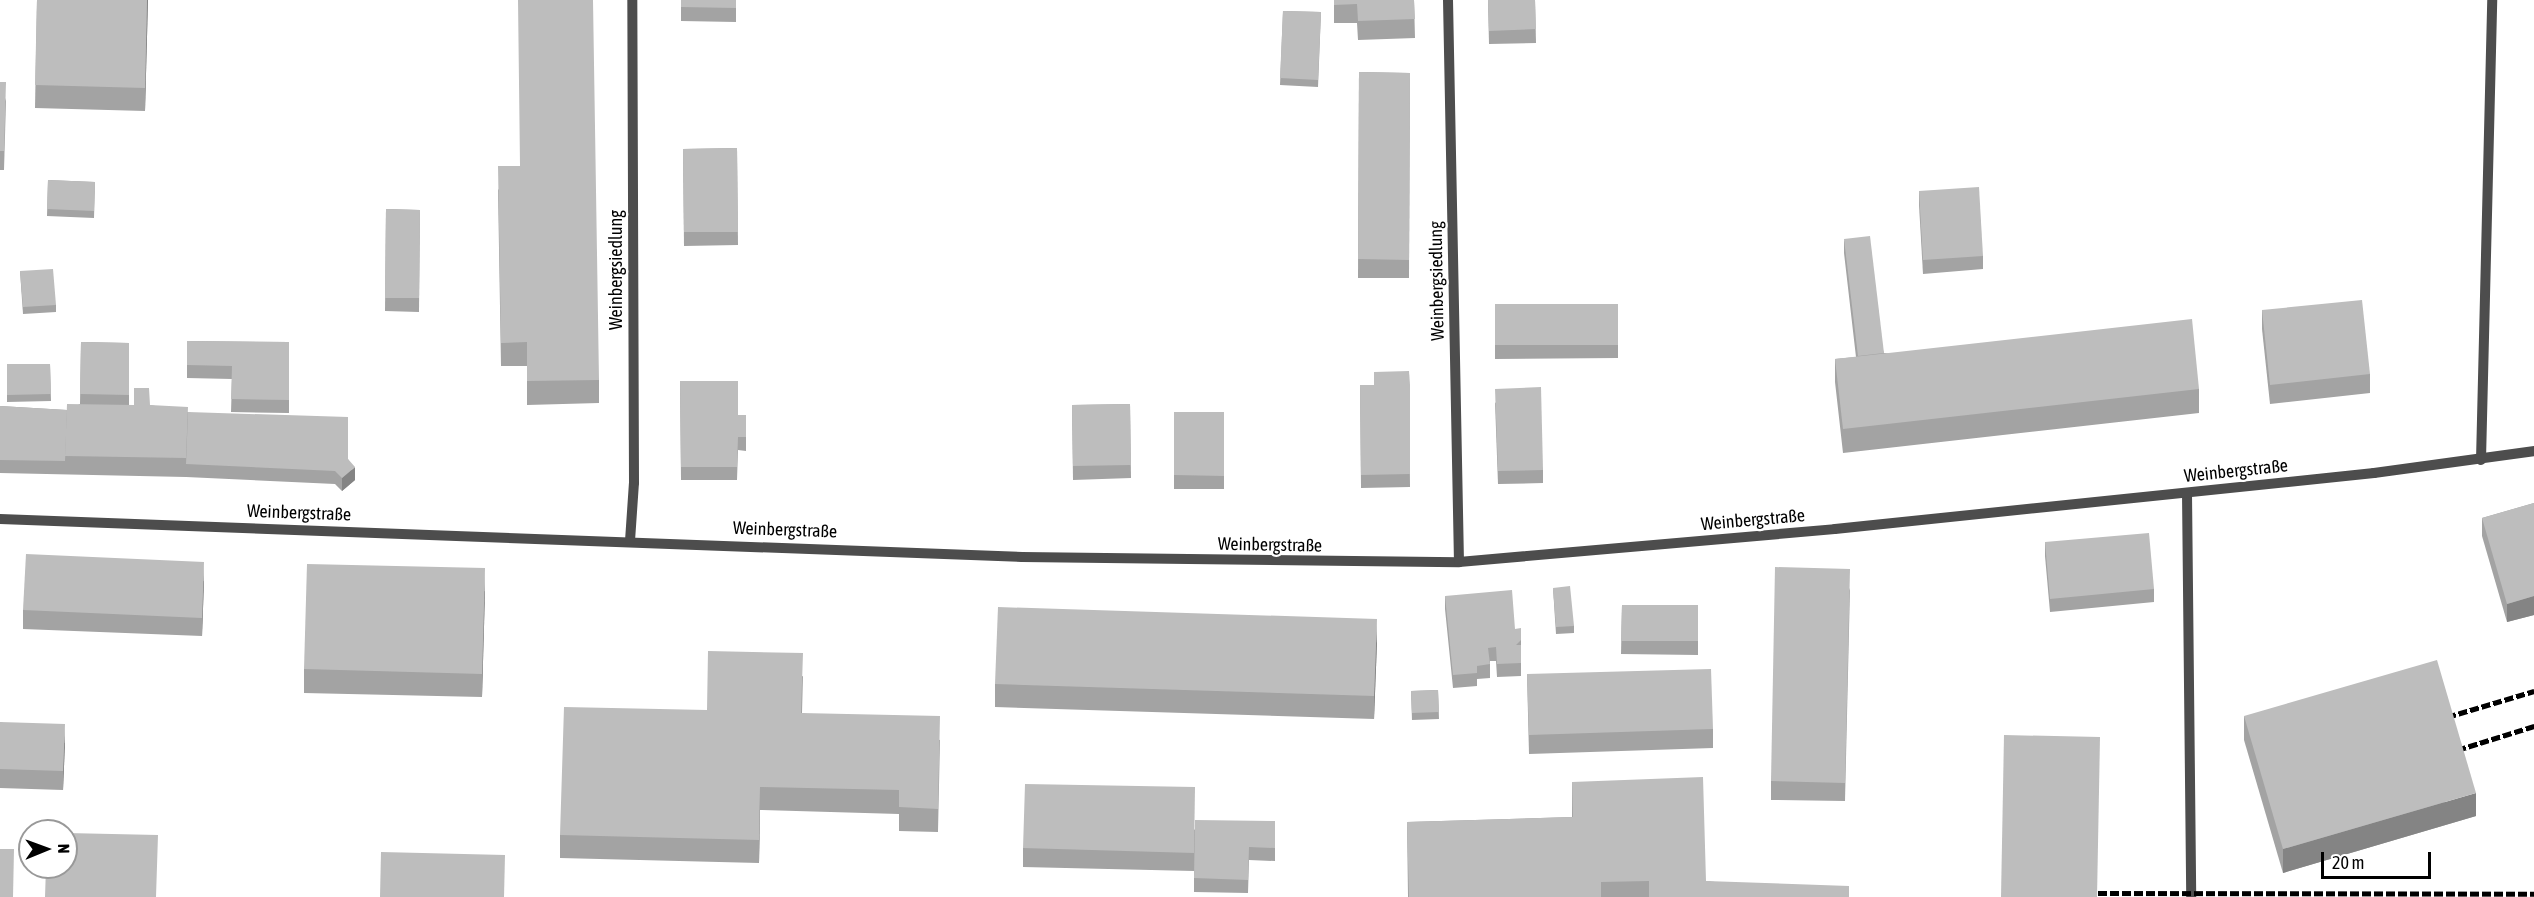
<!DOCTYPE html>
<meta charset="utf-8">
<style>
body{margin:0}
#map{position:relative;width:2534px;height:897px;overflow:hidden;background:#fff;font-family:"Asap Condensed",sans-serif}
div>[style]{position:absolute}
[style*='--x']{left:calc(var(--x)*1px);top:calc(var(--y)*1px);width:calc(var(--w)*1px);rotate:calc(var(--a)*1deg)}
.minor>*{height:10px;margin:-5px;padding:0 5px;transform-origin:5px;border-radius:5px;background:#4d4d4d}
.rail>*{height:4.5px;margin-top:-2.25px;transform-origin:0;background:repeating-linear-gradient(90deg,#000 0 9px,transparent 0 12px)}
.wall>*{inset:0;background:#a3a3a3}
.shaded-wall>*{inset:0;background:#848484}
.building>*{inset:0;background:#bdbdbd}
span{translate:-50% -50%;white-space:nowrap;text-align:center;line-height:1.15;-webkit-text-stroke:4.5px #fff;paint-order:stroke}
.street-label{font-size:18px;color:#000}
.north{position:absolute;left:18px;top:819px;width:60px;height:60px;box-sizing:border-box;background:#fff;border:2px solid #999;border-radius:50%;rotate:89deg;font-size:16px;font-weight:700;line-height:24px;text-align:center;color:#000}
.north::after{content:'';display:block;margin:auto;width:21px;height:27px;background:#000;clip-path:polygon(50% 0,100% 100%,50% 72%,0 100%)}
.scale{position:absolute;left:2321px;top:852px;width:110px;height:27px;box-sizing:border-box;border:3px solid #000;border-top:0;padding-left:8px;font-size:18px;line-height:21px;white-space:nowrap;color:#000;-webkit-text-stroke:4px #fff;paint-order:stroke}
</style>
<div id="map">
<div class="minor">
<div style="--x:1448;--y:0;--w:562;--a:88.88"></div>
<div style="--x:2481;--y:460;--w:460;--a:-88.6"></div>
<div style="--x:2187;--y:493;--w:404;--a:89.4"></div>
<div style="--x:0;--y:519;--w:1023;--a:2.13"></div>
<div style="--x:1022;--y:557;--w:437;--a:0.7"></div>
<div style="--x:1459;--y:562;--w:377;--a:-5"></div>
<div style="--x:1835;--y:529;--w:542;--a:-5.93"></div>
<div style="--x:2374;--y:473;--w:162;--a:-7.8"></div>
<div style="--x:630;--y:541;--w:58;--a:-86.1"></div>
<div style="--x:634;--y:483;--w:483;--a:-90.2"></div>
</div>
<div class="rail">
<div style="--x:2447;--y:717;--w:91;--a:-16.6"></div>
<div style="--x:2457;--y:750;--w:81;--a:-17.3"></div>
<div style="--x:2098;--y:893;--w:436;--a:0.1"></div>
</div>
<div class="wall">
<div style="clip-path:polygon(37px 0,148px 0,145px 111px,35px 108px)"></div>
<div style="clip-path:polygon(681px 0,736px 0,736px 22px,681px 21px)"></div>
<div style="clip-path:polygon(1334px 0,1414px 0,1415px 38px,1358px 40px,1357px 23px,1334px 23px)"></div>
<div style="clip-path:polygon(1488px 0,1535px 0,1536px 43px,1489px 44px)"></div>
<div style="clip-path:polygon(1283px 11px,1321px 12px,1318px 87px,1280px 85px)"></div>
<div style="clip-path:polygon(1359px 72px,1410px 73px,1409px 278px,1358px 278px)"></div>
<div style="clip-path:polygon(0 82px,6px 101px,4px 170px,0 170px)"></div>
<div style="clip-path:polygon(737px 148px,738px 245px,684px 246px,683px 149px)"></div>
<div style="clip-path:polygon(520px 166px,599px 380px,599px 403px,527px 405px,527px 366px,501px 366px,498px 190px)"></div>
<div style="clip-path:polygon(48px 180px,95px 182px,94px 218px,47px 216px)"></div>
<div style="clip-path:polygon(1919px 191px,1983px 256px,1983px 269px,1923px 274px,1919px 205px)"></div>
<div style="clip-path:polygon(386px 209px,420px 210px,419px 312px,385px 311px)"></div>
<div style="clip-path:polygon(1844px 239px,1884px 353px,2199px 389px,2199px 413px,1843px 453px,1835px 382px,1835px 359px,1856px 357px,1844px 253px)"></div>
<div style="clip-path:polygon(20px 271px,56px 305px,56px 312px,23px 314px)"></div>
<div style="clip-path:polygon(1495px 304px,1618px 304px,1618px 358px,1495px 359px)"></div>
<div style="clip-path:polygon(2262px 310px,2370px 374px,2370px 393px,2270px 404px,2262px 329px)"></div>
<div style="clip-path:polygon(187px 341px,289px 342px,289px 413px,231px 412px,232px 379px,187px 378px)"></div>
<div style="clip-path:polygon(81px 342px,129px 343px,129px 405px,150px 405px,188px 412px,348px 459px,355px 480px,342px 491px,335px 484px,186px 477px,0 473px,0 406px,67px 410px,80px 404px)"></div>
<div style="clip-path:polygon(7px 364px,50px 364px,51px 401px,7px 402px)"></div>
<div style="clip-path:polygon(1409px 371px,1410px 487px,1361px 488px,1360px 385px,1374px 385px)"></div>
<div style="clip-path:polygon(680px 381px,738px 415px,746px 415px,746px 451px,738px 450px,737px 480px,681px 480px)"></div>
<div style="clip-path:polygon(1495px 402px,1543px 470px,1543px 483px,1498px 484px)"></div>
<div style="clip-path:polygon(1130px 404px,1131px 478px,1073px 480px,1072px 405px)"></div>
<div style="clip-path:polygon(1174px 412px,1224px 412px,1224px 489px,1174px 489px)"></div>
<div style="clip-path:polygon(2534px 503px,2534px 615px,2507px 622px,2482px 536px,2482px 518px)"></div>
<div style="clip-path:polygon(2045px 542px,2154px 589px,2154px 602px,2050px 612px,2045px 556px)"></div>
<div style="clip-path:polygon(204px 581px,202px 636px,23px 629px,23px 610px)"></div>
<div style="clip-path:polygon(1553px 588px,1574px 626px,1574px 633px,1556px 634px)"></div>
<div style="clip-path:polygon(1850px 588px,1845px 801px,1771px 800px,1771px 781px)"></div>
<div style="clip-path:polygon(485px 591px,482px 697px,304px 693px,304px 669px)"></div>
<div style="clip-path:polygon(1445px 596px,1515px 629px,1521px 640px,1521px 676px,1497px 677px,1496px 661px,1490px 661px,1490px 678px,1477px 679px,1477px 686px,1453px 688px,1445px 609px)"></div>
<div style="clip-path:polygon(1622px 605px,1698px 605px,1698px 655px,1621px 654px)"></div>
<div style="clip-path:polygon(1377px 642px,1374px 719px,995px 707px,995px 684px)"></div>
<div style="clip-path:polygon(1527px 674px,1713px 729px,1713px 748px,1529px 754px)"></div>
<div style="clip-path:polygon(803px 676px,802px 713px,940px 740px,938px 832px,899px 831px,899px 814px,760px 810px,759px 863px,560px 858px,560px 835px,707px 710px)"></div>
<div style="clip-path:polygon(1438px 690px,1439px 719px,1412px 720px,1411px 691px)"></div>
<div style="clip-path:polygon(2244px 716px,2476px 816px,2283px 873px,2244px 740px)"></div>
<div style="clip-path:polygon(0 722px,65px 743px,63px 790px,0 788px)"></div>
<div style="clip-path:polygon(1572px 782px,1706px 881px,1849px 897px,1408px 897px,1407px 822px,1572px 817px)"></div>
<div style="clip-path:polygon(1275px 821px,1275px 861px,1249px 860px,1248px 893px,1194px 892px,1194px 871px,1023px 867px,1023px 848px)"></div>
</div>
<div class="shaded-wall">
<div style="clip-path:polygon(147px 0,148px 0,145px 111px,145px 88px)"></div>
<div style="clip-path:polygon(355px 467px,355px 480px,342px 491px,342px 478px)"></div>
<div style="clip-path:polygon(204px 562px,204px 581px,202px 636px,202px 618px)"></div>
<div style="clip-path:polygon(485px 568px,485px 591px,482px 697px,482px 674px)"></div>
<div style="clip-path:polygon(2534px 596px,2534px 615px,2507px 622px,2507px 604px)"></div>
<div style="clip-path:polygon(1377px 619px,1377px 642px,1374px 719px,1374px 696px)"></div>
<div style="clip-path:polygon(65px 724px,65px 743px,63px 790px,63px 771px)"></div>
<div style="clip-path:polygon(760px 787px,760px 810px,759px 863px,759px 840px)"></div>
<div style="clip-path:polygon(2476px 793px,2476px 816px,2283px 873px,2283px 849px)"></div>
</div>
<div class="building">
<div style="clip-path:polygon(37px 0,147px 0,145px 88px,35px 85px)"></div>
<div style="clip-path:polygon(518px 0,593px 0,599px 380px,527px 381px,527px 342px,501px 343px,498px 166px,520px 166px)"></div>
<div style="clip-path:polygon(681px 0,736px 0,736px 8px,681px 7px)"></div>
<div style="clip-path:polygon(1334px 0,1414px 0,1415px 19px,1358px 21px,1357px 4px,1334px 5px)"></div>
<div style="clip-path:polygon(1488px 0,1535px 0,1536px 29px,1489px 31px)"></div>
<div style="clip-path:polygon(1283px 11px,1321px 12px,1318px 80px,1280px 78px)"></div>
<div style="clip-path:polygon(1359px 72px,1410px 73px,1409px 260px,1358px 259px)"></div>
<div style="clip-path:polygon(0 82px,6px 82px,4px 151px,0 151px)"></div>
<div style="clip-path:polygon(737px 148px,738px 232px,684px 232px,683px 149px)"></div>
<div style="clip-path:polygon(48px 180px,95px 182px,94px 211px,47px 209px)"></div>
<div style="clip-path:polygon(1979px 187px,1983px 256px,1923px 260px,1919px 191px)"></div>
<div style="clip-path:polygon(386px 209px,420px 210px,419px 298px,385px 298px)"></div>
<div style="clip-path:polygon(1870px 236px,1884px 353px,1858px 356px,1844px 239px)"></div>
<div style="clip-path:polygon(53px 269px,56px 305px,23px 307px,20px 271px)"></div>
<div style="clip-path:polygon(2362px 300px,2370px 374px,2270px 385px,2262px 310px)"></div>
<div style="clip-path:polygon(1495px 304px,1618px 304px,1618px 345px,1495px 345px)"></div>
<div style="clip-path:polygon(2192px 319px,2199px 389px,1843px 429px,1835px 359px)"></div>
<div style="clip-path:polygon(187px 341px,289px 342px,289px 400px,231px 399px,232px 366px,187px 365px)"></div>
<div style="clip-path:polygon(81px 342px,129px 343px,129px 395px,80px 394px)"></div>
<div style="clip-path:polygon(7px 364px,50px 364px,51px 394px,7px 395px)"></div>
<div style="clip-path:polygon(1409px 371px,1410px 385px,1374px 385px,1374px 372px)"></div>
<div style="clip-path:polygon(680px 381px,738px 381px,738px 415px,746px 415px,746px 437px,738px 437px,737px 467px,681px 467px)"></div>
<div style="clip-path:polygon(1360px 385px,1410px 385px,1410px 474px,1361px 475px)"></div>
<div style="clip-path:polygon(1541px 387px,1543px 470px,1498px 471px,1495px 389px)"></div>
<div style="clip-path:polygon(134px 388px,149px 388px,150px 405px,188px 407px,186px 458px,65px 456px,67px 404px,134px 405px)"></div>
<div style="clip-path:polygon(1130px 404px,1131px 465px,1073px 466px,1072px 405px)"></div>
<div style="clip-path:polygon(0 406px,67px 410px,65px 461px,0 460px)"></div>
<div style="clip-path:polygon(188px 412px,348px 417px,348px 459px,355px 467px,342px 478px,335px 471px,186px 464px)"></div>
<div style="clip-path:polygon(1174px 412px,1224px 412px,1224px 476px,1174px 475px)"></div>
<div style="clip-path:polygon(2534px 503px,2534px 596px,2507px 604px,2482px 518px)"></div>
<div style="clip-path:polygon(2149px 533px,2154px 589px,2050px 599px,2045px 542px)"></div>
<div style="clip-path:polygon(26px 554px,204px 562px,202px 618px,23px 610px)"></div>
<div style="clip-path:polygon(307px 564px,485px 568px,482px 674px,304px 669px)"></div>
<div style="clip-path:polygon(1775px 567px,1850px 569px,1845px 783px,1771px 781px)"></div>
<div style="clip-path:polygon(1570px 586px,1574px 626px,1556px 627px,1553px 588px)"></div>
<div style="clip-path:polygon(1512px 590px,1515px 629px,1521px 628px,1521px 640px,1516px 645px,1521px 645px,1521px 663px,1497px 664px,1496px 647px,1488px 648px,1490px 664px,1477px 666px,1477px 673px,1453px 675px,1445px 596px)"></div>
<div style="clip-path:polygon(1622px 605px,1698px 605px,1698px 641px,1621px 641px)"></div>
<div style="clip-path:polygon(998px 607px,1377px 619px,1374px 696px,995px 684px)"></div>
<div style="clip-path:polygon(708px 651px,803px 653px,801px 713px,940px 716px,938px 809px,899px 807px,899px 790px,760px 787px,759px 840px,560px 835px,564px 707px,707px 710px)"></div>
<div style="clip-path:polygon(2437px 660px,2476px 793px,2283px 849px,2244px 716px)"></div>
<div style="clip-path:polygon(1711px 669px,1713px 729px,1529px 735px,1527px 674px)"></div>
<div style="clip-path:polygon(1438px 690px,1439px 712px,1412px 713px,1411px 691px)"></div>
<div style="clip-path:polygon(0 722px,65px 724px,63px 771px,0 769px)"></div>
<div style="clip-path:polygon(2004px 735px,2100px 737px,2097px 897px,2001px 897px)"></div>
<div style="clip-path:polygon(1703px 777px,1706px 881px,1849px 886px,1849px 897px,1649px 897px,1649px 881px,1601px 882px,1601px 897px,1409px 897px,1407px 822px,1573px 817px,1572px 782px)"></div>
<div style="clip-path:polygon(1025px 784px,1195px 787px,1194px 853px,1023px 848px)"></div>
<div style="clip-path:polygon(1195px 820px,1275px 821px,1275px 848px,1249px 847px,1248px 880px,1194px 878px)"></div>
<div style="clip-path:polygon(66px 833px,158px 835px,156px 897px,45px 897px,46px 867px,66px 867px)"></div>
<div style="clip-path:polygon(0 849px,14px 849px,13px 897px,0 897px)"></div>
<div style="clip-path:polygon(381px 852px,505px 855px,504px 897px,380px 897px)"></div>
</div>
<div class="street-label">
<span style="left:616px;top:270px;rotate:-90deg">Weinbergsiedlung</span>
<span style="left:1437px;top:281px;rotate:-91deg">Weinbergsiedlung</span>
<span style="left:2236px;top:471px;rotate:-6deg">Weinbergstraße</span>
<span style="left:299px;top:513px;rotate:2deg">Weinbergstraße</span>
<span style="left:1753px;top:520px;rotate:-5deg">Weinbergstraße</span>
<span style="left:785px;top:530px;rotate:2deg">Weinbergstraße</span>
<span style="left:1270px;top:545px;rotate:1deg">Weinbergstraße</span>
</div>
<div class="north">N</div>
<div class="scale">20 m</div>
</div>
